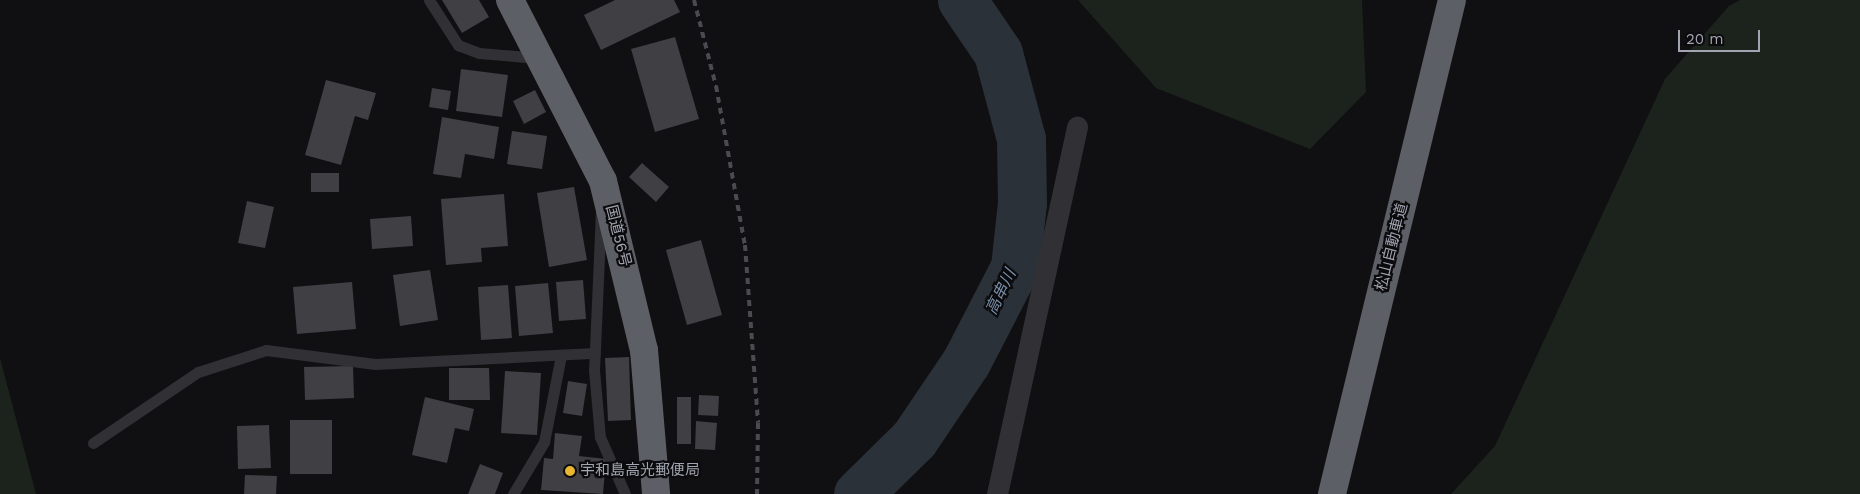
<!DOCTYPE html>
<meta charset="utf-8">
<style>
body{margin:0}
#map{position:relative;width:1860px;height:494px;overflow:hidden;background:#100f11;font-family:"Work Sans","Noto Sans JP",sans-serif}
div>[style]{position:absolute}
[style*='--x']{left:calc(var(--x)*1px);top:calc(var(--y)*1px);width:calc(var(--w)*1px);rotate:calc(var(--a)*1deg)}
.green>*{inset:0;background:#1c231d}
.river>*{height:49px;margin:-24.5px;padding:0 24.5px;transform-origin:24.5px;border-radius:24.5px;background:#2a3138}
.building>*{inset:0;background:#3f3f44}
.lane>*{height:11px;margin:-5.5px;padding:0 5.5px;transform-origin:5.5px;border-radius:5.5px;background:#313135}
.street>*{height:21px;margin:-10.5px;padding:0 10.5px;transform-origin:10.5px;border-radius:10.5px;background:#313135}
.highway>*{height:28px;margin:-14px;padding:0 14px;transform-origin:14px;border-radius:14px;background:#5d5f66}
.rail>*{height:4px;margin-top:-2px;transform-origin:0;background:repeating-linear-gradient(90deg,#4a4b50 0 6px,transparent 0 11px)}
.dots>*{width:14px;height:14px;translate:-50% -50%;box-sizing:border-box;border:2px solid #0b0a0c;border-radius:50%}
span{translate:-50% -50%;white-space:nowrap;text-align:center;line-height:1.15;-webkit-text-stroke:4.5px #0b0a0c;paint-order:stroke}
.street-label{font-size:15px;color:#a1a5b1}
.poi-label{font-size:15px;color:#a1a5b1}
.left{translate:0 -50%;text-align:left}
.water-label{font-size:16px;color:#7990ab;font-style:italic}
.scale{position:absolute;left:1678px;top:30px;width:82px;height:22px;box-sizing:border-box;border:2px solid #a1a5b1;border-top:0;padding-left:6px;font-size:15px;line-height:18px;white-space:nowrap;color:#a1a5b1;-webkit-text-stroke:4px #0b0a0c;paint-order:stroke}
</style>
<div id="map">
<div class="green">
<div style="clip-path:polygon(1078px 0,1362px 0,1366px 92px,1310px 149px,1156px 88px)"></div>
<div style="clip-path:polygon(1740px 0,1860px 0,1860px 494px,1451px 494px,1495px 446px,1665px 79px,1729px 6px)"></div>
<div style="clip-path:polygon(0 358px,36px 494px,0 494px)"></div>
</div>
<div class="river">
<div style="--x:858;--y:494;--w:78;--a:-44.5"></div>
<div style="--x:914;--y:439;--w:93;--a:-56"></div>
<div style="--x:966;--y:362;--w:107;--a:-62.7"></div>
<div style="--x:1015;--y:267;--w:64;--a:-83.8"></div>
<div style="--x:1022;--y:203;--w:64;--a:-90.9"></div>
<div style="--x:1021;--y:139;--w:89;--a:-105"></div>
<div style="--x:998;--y:53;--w:64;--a:-124.2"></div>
</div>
<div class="building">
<div style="clip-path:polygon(442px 0,479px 0,489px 17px,462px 33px)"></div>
<div style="clip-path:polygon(615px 0,674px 0,680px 12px,601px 50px,584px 15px)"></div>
<div style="clip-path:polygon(675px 37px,699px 119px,655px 132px,631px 49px)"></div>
<div style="clip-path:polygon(461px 69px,508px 75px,502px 117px,456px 111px)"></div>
<div style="clip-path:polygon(326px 80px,376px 93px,368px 120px,355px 116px,341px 165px,305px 155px)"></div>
<div style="clip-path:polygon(432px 88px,451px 91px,448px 110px,429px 107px)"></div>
<div style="clip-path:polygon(535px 90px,546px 112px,524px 124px,513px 101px)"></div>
<div style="clip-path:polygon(442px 117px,499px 127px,494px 159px,465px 154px,461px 178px,433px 174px)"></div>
<div style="clip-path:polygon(512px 131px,547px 136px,542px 169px,507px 164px)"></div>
<div style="clip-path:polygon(642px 163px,669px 187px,656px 202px,629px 177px)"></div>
<div style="clip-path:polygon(311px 173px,339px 173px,339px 192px,311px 192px)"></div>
<div style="clip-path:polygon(574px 187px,587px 260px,549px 267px,537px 193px)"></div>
<div style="clip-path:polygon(504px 194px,508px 246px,481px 248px,482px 262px,446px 265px,441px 199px)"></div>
<div style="clip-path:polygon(247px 201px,274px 207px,265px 248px,238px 243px)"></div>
<div style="clip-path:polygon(411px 216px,413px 246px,372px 249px,370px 219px)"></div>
<div style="clip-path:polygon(701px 240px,722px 315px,687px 325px,666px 250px)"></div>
<div style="clip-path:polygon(430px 270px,438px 320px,400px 326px,393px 275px)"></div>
<div style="clip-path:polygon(583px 280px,586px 319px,559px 321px,556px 282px)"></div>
<div style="clip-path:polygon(352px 282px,356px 329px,297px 334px,293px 287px)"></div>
<div style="clip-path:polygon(548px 283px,553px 333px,519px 336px,515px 286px)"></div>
<div style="clip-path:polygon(508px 285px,512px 338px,481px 340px,478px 287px)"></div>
<div style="clip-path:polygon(629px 357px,631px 420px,608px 421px,605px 358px)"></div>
<div style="clip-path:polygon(353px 366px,354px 398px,305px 400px,304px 367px)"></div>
<div style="clip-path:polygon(449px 368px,489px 368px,490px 400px,449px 400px)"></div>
<div style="clip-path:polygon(505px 371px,541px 373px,537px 435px,501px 433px)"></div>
<div style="clip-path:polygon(568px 381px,587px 384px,582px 416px,563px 413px)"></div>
<div style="clip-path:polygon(699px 395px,719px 396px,718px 416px,698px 415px)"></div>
<div style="clip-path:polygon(425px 397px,474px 409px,469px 431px,455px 428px,447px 463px,412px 455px)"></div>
<div style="clip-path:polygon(677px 397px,691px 397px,691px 444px,677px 444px)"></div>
<div style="clip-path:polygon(290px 420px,332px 420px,332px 474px,290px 474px)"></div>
<div style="clip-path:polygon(696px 421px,717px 423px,715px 450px,695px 449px)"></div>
<div style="clip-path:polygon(269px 425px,271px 468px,238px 469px,237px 426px)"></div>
<div style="clip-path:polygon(555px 433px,582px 436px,579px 456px,606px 459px,603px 494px,541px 490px,544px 458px,553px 459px)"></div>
<div style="clip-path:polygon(480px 464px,503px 473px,495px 494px,468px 494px)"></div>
<div style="clip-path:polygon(245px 475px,277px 476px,276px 494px,244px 494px)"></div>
</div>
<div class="lane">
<div style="--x:429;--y:0;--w:54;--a:57.2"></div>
<div style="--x:458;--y:45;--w:22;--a:21"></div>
<div style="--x:479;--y:53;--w:59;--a:4.8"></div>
<div style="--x:601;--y:211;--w:159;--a:92.5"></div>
<div style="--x:594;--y:370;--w:67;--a:84.9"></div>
<div style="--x:600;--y:437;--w:62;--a:66.3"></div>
<div style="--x:93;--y:443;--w:127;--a:-34.1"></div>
<div style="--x:198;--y:372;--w:71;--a:-17.9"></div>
<div style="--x:266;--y:350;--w:110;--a:7.3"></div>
<div style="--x:375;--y:364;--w:220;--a:-2.9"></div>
<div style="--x:513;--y:494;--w:61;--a:-59.2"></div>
<div style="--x:544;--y:442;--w:89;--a:-78.9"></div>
</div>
<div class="street">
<div style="--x:997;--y:494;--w:376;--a:-77.7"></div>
</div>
<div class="highway">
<div style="--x:510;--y:0;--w:203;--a:62.8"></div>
<div style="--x:603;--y:181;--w:174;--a:76.4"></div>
<div style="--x:644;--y:350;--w:144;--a:85.2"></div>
<div style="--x:1332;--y:494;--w:508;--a:-76.35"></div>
</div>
<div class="rail">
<div style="--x:694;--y:0;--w:89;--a:75.7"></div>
<div style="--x:716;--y:86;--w:162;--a:79.7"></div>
<div style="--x:745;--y:245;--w:178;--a:85.8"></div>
<div style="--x:758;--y:423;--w:71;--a:90.8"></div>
</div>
<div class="dots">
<div style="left:570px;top:471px;background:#e8b630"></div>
</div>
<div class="street-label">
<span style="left:618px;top:236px;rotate:76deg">国道56号</span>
<span style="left:1392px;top:247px;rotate:-76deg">松山自動車道</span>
</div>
<div class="poi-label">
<span class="left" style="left:580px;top:471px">宇和島高光郵便局</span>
</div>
<div class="water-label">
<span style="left:1001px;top:292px;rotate:-64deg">高串川</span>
</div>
<div class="scale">20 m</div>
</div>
